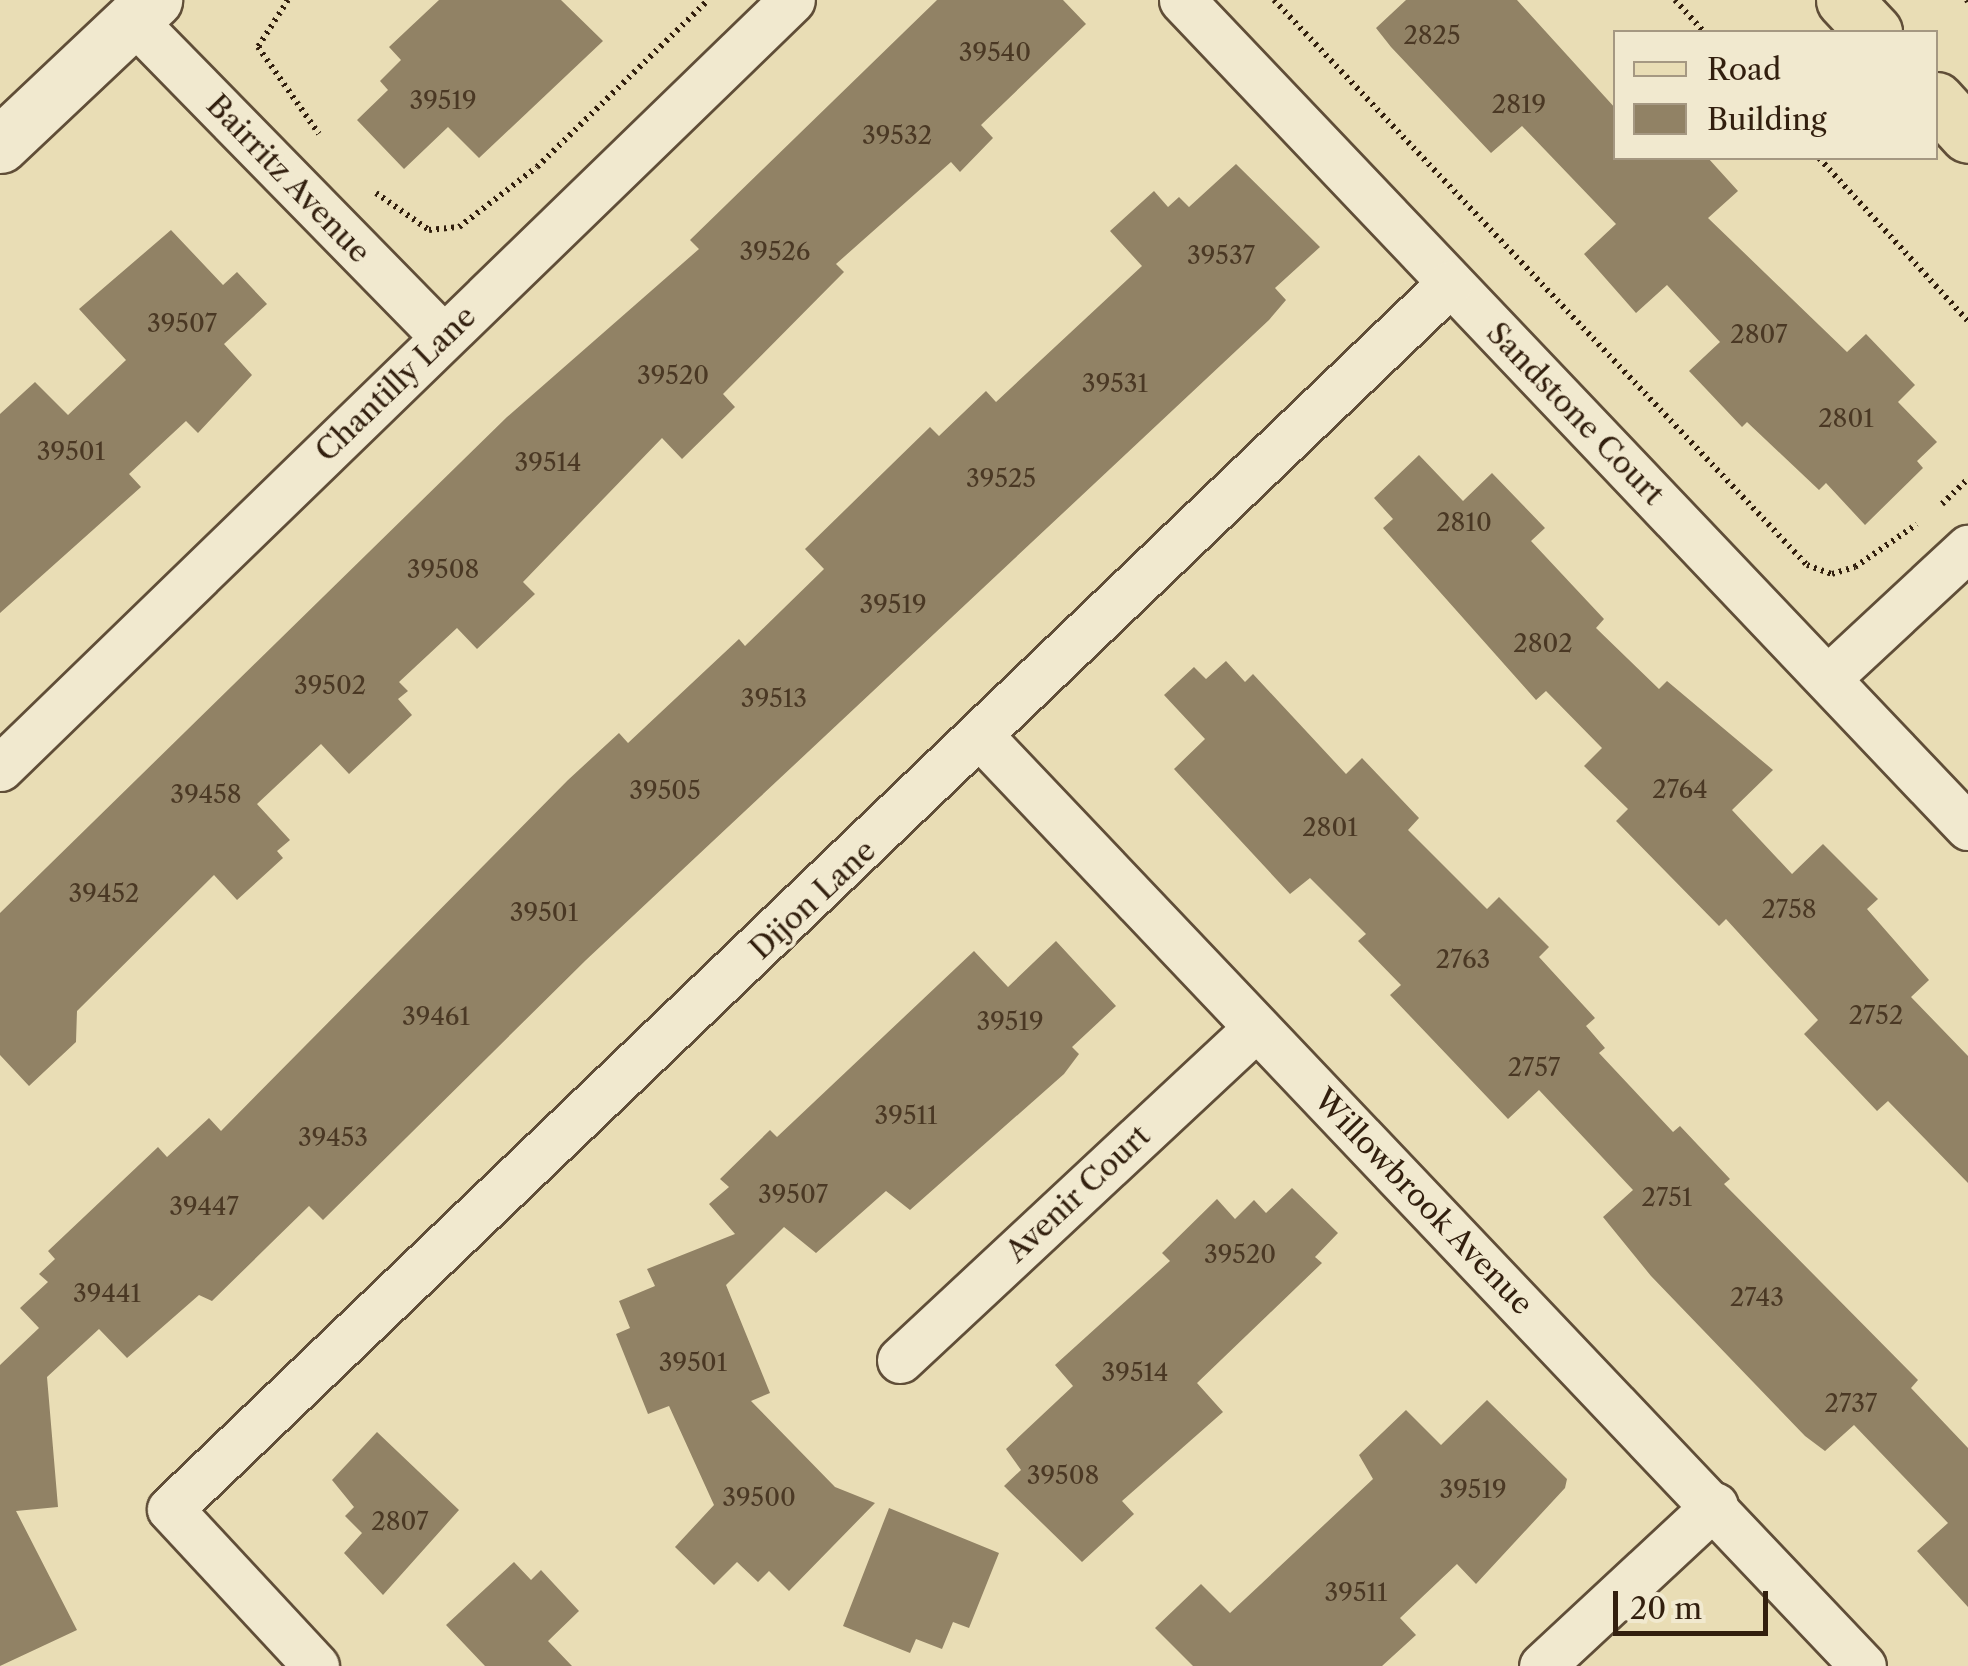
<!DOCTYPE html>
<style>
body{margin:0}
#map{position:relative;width:1968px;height:1666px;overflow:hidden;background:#e9ddb5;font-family:"Libre Caslon Text",serif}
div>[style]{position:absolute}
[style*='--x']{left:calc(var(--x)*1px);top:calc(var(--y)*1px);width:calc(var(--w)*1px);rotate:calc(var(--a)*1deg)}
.building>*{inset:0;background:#918265}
.path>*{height:6px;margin-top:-3px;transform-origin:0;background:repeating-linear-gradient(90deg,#321f0e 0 2.5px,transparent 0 7.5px)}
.roads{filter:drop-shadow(2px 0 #604e38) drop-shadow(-2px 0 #604e38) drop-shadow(0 2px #604e38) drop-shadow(0 -2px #604e38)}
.minor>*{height:45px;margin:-22.5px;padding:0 22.5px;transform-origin:22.5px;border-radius:22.5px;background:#f1e9cf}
.tertiary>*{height:55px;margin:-27.5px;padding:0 27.5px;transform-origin:27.5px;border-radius:27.5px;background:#f1e9cf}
.primary>*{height:55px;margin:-27.5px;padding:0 27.5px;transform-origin:27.5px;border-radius:27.5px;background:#e9ddb5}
span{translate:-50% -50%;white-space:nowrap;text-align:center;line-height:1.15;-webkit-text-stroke:8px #f1e9cf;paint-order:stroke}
.number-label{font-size:25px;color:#4a3824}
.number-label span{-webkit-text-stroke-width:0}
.street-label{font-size:30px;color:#321f0e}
.legend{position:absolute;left:1613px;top:30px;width:325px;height:130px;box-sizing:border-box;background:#f1e9cf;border:2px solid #a59882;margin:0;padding:12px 18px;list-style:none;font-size:30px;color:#321f0e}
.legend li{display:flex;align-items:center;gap:20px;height:50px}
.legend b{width:50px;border:2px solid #a59882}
.scale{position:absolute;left:1613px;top:1591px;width:155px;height:45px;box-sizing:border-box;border:5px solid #321f0e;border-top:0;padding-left:12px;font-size:30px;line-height:35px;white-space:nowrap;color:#321f0e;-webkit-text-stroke:8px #f1e9cf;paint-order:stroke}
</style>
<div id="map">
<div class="building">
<div style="clip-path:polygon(439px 0,561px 0,603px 41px,479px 158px,448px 127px,404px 169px,357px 120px,388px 90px,380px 81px,401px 60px,389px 47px)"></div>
<div style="clip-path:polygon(937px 0,1063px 0,1086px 24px,981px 125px,993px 138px,960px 172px,951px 162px,836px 264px,844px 272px,723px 394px,735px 407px,682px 459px,662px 438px,523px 582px,535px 594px,477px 649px,457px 628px,399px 682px,408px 691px,398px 699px,412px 715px,349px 774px,321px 744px,257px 804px,290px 840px,277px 851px,283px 858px,237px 900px,214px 875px,77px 1011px,76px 1042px,29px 1086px,0 1055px,0 913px,507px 417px,699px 249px,690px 240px)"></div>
<div style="clip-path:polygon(1406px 0,1517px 0,1616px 109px,1616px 158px,1708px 158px,1738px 191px,1708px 218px,1847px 352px,1866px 334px,1915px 385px,1898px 402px,1937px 442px,1917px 461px,1923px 468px,1865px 525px,1826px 483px,1819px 490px,1747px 422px,1742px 427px,1689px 371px,1720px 342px,1667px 285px,1636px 313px,1584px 254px,1616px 224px,1522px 126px,1491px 153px,1391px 47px,1376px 28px)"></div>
<div style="clip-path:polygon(1236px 164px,1320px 247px,1275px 288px,1286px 300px,1269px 320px,586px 960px,323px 1220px,309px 1206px,212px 1301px,199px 1295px,127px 1358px,99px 1329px,47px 1377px,58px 1507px,16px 1511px,77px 1630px,0 1666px,0 1365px,39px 1328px,20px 1308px,48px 1282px,39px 1274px,55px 1259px,48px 1251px,158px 1147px,167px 1157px,209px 1118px,221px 1131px,568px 780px,619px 733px,628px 743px,739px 639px,745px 646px,824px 569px,805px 549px,930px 427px,939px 436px,986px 391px,996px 402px,1142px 266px,1110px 231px,1154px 191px,1168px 207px,1179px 197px,1189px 207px)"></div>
<div style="clip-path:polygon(171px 230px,223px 285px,237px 272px,267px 304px,224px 344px,252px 375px,198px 433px,186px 421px,129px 474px,141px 487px,0 613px,0 414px,35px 382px,68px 415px,126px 360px,79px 309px)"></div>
<div style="clip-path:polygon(1419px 455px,1463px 501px,1492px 473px,1545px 528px,1531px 541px,1604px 619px,1596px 628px,1659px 689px,1667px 681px,1773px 770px,1732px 810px,1792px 874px,1823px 844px,1878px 899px,1867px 909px,1929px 980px,1911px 997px,1968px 1056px,1968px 1183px,1888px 1101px,1877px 1111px,1804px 1034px,1818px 1020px,1726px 919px,1719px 926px,1616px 821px,1628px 809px,1584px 766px,1602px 748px,1546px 691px,1536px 700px,1383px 528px,1393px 519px,1374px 498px)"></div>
<div style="clip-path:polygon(1226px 661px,1245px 682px,1253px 674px,1346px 774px,1362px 758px,1419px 818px,1408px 830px,1487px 909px,1499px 897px,1549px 947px,1539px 957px,1595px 1018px,1586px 1026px,1605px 1048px,1599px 1053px,1673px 1132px,1680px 1126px,1730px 1179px,1724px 1184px,1918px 1380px,1911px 1388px,1968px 1448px,1968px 1607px,1917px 1551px,1948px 1523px,1854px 1425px,1825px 1451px,1805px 1436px,1651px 1276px,1603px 1217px,1633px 1190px,1539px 1090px,1508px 1119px,1390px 995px,1401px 985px,1358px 941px,1366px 934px,1310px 878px,1290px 894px,1174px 769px,1205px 739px,1164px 695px,1194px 667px,1206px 679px)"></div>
<div style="clip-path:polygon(1056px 941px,1116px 1006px,1072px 1047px,1079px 1054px,1064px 1074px,910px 1210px,886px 1191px,816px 1253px,784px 1227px,726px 1285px,770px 1393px,751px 1401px,835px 1487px,875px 1503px,789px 1591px,769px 1571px,758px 1582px,737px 1562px,714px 1585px,675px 1547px,714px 1505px,669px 1406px,648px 1414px,616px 1334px,630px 1328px,619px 1301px,655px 1286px,647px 1269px,735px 1234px,709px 1204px,729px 1187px,720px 1179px,770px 1130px,777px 1137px,974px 951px,1008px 987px)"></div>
<div style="clip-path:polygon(1292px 1188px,1338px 1233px,1315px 1257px,1322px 1263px,1197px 1383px,1223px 1412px,1122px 1501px,1134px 1514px,1082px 1562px,1004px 1486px,1021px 1470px,1006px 1449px,1073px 1386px,1055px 1365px,1170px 1261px,1162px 1253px,1217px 1199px,1235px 1219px,1254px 1200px,1266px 1213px)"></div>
<div style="clip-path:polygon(1487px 1400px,1567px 1479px,1565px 1488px,1476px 1584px,1457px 1564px,1400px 1618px,1416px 1635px,1382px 1666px,1193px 1666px,1155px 1628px,1201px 1584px,1230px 1613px,1373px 1479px,1359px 1455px,1406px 1410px,1441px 1445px)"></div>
<div style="clip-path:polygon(377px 1432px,459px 1510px,383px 1595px,344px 1553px,362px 1533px,345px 1516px,354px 1507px,332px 1480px)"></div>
<div style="clip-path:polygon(889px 1508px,999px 1553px,969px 1628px,953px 1622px,942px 1649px,916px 1639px,910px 1653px,843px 1626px)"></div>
<div style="clip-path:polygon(514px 1562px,531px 1580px,541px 1570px,579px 1611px,548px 1641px,572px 1666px,485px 1666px,446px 1625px)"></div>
</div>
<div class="path">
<div style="--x:288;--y:0;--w:56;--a:122.6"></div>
<div style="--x:258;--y:47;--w:106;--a:55"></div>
<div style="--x:1274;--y:0;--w:777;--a:46.67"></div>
<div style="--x:1807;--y:565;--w:27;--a:20"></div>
<div style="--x:1832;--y:574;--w:24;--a:-17"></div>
<div style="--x:1855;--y:567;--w:75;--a:-34.7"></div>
<div style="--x:1675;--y:0;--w:43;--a:47.8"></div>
<div style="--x:1967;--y:0;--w:2;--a:63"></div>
<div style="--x:1819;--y:158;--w:221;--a:47.6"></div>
<div style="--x:376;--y:193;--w:65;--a:34.9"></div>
<div style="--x:429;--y:230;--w:30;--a:-6"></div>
<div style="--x:459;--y:227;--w:98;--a:-37.6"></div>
<div style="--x:537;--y:167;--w:239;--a:-44.3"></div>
<div style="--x:1942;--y:504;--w:36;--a:-44"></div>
</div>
<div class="roads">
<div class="minor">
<div style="--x:1182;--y:0;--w:1141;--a:46.46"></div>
<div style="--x:133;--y:20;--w:443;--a:45.6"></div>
<div style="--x:1829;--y:677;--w:190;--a:-42.9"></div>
<div style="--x:983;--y:739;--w:1278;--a:46.49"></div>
<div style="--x:0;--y:768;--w:1103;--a:-44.12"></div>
<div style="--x:900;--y:1360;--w:487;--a:-43"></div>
<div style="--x:316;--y:1666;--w:214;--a:-132.9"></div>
<div style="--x:170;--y:1509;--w:1771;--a:-43.76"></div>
<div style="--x:1542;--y:1666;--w:236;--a:-42.9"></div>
</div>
<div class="tertiary">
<div style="--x:0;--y:145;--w:212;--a:-43.3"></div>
</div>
<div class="primary">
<div style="--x:1844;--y:0;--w:44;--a:46.8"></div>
<div style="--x:1936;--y:100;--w:47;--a:47.6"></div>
</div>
</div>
<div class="number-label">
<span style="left:1432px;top:36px">2825</span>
<span style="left:995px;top:53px">39540</span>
<span style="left:443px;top:101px">39519</span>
<span style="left:1519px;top:105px">2819</span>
<span style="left:897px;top:136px">39532</span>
<span style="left:775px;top:252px">39526</span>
<span style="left:1221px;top:256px">39537</span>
<span style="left:182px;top:324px">39507</span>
<span style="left:1759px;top:335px">2807</span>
<span style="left:673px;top:376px">39520</span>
<span style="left:1115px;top:384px">39531</span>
<span style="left:1846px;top:419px">2801</span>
<span style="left:71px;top:452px">39501</span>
<span style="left:548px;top:463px">39514</span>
<span style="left:1001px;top:479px">39525</span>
<span style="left:1464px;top:523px">2810</span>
<span style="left:443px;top:570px">39508</span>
<span style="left:893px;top:605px">39519</span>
<span style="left:1543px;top:644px">2802</span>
<span style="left:330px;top:686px">39502</span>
<span style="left:774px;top:699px">39513</span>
<span style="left:1680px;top:790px">2764</span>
<span style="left:665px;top:791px">39505</span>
<span style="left:206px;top:795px">39458</span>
<span style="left:1330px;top:828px">2801</span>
<span style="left:104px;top:894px">39452</span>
<span style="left:1789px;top:910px">2758</span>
<span style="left:544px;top:913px">39501</span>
<span style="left:1463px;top:960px">2763</span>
<span style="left:1876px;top:1016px">2752</span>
<span style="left:436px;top:1017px">39461</span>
<span style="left:1010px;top:1022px">39519</span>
<span style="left:1534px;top:1068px">2757</span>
<span style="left:906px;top:1116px">39511</span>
<span style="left:333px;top:1138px">39453</span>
<span style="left:793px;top:1195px">39507</span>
<span style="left:1667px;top:1198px">2751</span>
<span style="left:204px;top:1207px">39447</span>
<span style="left:1240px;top:1255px">39520</span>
<span style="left:107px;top:1294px">39441</span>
<span style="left:1757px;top:1298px">2743</span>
<span style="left:693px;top:1363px">39501</span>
<span style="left:1135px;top:1373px">39514</span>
<span style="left:1851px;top:1404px">2737</span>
<span style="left:1063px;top:1476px">39508</span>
<span style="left:1473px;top:1490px">39519</span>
<span style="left:759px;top:1498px">39500</span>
<span style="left:400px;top:1522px">2807</span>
<span style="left:1356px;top:1593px">39511</span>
</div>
<div class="street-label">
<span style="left:288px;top:179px;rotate:46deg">Bairritz Avenue</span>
<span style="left:396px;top:384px;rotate:-44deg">Chantilly Lane</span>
<span style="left:1575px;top:414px;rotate:46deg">Sandstone Court</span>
<span style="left:813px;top:900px;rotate:-43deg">Dijon Lane</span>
<span style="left:1078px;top:1194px;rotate:-43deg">Avenir Court</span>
<span style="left:1423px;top:1202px;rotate:46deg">Willowbrook Avenue</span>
</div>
<ul class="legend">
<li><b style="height:12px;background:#e9ddb5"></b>Road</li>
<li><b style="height:28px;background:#918265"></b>Building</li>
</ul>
<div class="scale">20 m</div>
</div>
